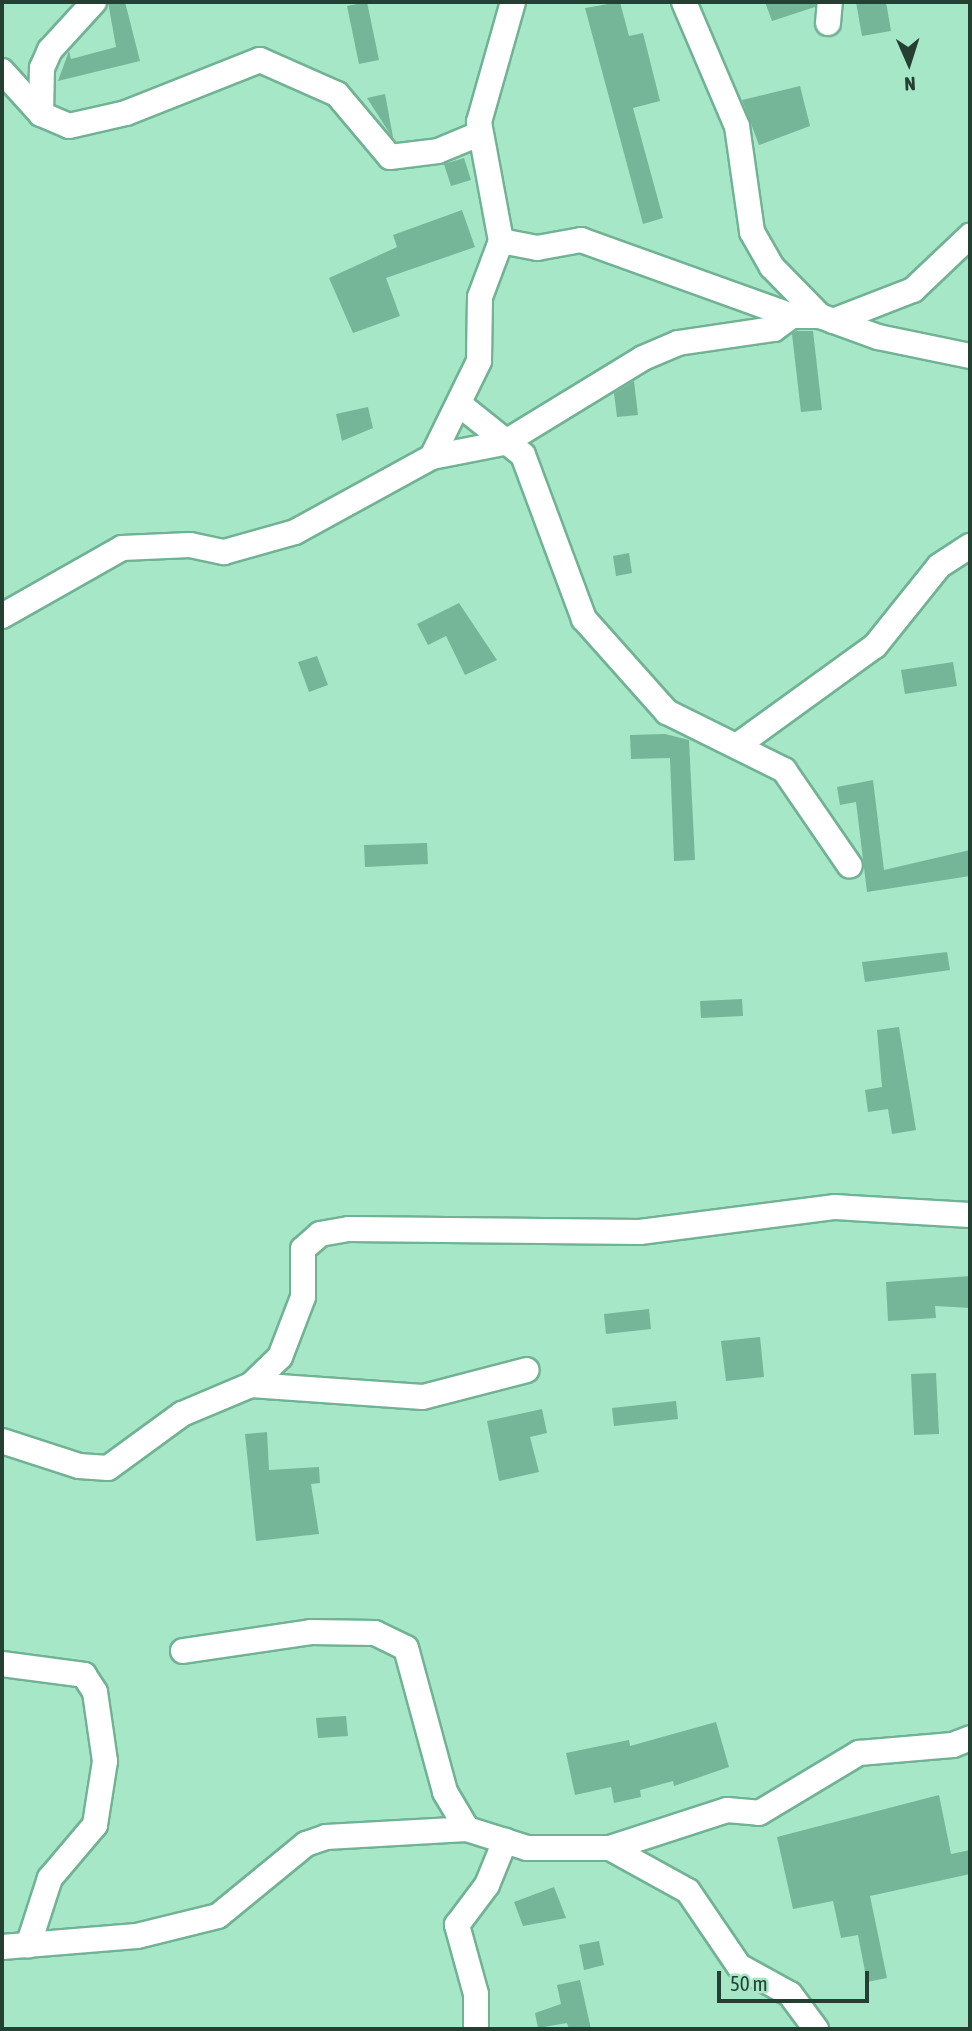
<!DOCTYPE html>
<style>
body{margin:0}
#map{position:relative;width:972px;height:2031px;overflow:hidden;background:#a5e7c7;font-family:"Asap Condensed",sans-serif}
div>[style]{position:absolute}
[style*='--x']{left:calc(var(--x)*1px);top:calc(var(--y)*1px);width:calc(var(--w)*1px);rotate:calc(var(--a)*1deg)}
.building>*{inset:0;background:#76b698}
.roads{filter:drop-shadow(2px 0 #71b294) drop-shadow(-2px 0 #71b294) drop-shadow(0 2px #71b294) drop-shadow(0 -2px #71b294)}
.minor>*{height:24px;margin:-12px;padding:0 12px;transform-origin:12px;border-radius:12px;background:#fff}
span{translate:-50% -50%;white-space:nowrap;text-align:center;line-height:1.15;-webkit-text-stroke:7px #a5e7c7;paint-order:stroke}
.frame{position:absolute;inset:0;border:4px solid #254033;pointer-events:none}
.north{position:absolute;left:874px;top:28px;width:70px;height:70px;-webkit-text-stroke:5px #a5e7c7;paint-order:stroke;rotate:177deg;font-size:19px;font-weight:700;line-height:28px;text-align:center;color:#254033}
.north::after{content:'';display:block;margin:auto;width:24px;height:32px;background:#254033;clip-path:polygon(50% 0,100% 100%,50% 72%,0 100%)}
.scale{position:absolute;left:717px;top:1971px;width:152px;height:32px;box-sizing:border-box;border:4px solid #254033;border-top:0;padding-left:9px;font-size:21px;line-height:24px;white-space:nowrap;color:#254033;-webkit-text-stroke:5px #a5e7c7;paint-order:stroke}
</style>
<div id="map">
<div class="building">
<div style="clip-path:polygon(108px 2px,125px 2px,140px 61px,58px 81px,69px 51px,71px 59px,116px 47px)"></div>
<div style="clip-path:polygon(367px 2px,379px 60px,359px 64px,347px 6px)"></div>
<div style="clip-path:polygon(620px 2px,629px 36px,643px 33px,660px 101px,633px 108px,663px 218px,643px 224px,585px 8px)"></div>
<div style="clip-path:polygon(765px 2px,815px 2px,815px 7px,772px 21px)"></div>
<div style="clip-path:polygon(856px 2px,886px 2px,891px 31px,862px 36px)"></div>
<div style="clip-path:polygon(800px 86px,810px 126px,759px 145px,742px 100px)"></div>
<div style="clip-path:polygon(385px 94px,393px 137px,392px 137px,367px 98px)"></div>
<div style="clip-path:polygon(464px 158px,471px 180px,451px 186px,444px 164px)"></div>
<div style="clip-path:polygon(462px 210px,475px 247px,386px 278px,400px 316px,353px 333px,329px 278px,397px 247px,393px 235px)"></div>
<div style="clip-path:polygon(797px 331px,813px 331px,822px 410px,801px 412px,792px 334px)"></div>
<div style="clip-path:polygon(634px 381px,638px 415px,617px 417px,614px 393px)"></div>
<div style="clip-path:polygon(368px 407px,373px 428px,342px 441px,336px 414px)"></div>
<div style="clip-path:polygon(629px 553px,632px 573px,616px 576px,613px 556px)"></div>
<div style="clip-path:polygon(459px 603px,497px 660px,465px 675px,446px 636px,428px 645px,417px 624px)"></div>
<div style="clip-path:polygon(317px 656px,328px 685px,309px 692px,298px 662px)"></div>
<div style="clip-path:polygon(953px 662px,957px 686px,905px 694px,901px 670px)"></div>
<div style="clip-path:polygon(665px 734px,689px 740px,695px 860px,674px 861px,670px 758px,631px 759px,630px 735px)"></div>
<div style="clip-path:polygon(873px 780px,884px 870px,970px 850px,970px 876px,867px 892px,856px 802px,840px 805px,837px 787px)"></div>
<div style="clip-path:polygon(427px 843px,428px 864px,365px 867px,364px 845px)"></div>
<div style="clip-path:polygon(947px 952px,950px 970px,865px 982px,862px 962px)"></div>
<div style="clip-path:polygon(742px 999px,743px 1016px,701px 1018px,700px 1001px)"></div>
<div style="clip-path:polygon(899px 1027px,916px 1130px,892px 1134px,888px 1109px,868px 1112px,865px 1090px,882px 1087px,877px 1030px)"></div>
<div style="clip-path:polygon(970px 1276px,970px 1308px,935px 1306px,936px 1318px,888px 1321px,886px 1282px)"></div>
<div style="clip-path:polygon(649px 1309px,651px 1329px,606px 1334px,604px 1314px)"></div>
<div style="clip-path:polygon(760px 1337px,764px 1377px,726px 1381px,721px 1341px)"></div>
<div style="clip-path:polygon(936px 1373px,939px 1434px,914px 1435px,911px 1374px)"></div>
<div style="clip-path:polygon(676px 1401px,678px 1419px,614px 1426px,612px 1408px)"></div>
<div style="clip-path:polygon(542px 1409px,547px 1433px,530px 1437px,539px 1472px,499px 1481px,487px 1421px)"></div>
<div style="clip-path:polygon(267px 1432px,269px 1470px,319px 1467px,320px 1483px,311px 1484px,319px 1534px,256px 1541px,245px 1434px)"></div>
<div style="clip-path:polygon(346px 1716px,348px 1736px,318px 1738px,316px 1718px)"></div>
<div style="clip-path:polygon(716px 1722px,729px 1767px,674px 1786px,673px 1781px,640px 1790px,641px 1797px,614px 1803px,611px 1787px,575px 1795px,566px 1753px,629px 1740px,630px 1746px)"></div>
<div style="clip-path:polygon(939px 1795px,951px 1854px,970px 1850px,970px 1874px,870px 1896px,887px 1978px,867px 1982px,858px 1935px,841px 1938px,833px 1901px,793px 1909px,777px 1837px)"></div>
<div style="clip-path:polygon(554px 1887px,566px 1918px,523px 1926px,514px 1902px)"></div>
<div style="clip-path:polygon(599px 1941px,604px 1965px,584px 1970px,579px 1945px)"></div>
<div style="clip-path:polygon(580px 1980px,591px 2029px,569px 2029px,567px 2023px,538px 2028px,535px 2013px,561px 2004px,557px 1985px)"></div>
</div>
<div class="roads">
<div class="minor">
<div style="--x:684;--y:2;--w:135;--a:66.9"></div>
<div style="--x:737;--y:126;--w:107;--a:81.9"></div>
<div style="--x:752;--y:232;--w:40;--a:60.3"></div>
<div style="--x:772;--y:267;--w:69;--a:45.6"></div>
<div style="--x:828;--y:23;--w:21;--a:-85"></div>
<div style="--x:2;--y:71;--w:58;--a:47.8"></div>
<div style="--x:41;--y:114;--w:30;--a:23"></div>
<div style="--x:69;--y:126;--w:58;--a:-12.8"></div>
<div style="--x:126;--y:113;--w:144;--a:-21.6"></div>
<div style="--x:260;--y:60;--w:84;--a:23.8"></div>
<div style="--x:337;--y:94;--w:82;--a:49.9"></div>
<div style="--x:390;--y:157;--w:48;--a:-7.1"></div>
<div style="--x:438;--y:151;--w:44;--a:-22.5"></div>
<div style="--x:41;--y:114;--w:46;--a:-88.8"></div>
<div style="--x:42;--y:68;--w:20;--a:-66"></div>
<div style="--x:50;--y:50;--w:65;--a:-47.5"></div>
<div style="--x:501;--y:241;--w:37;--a:11"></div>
<div style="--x:537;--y:248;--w:45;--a:-10.3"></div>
<div style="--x:581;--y:240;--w:224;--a:19.8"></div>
<div style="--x:833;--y:321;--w:86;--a:-21.2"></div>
<div style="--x:913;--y:290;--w:79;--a:-43.5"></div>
<div style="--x:459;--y:404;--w:82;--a:38.6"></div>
<div style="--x:523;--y:455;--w:175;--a:69.6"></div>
<div style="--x:584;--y:619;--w:125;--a:48.3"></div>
<div style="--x:667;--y:712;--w:131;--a:26.4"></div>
<div style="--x:784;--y:770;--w:116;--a:55.5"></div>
<div style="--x:432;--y:457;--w:107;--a:-63.9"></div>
<div style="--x:479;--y:361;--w:64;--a:-89.1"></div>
<div style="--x:480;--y:297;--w:60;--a:-69.4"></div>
<div style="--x:501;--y:241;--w:121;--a:-100.5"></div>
<div style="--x:479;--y:122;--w:125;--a:-74.2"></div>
<div style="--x:2;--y:616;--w:138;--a:-29.5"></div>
<div style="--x:122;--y:548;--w:68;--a:-2.5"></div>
<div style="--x:190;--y:545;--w:35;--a:12"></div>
<div style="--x:224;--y:552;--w:74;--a:-15.7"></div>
<div style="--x:295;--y:532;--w:156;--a:-28.7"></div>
<div style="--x:432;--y:457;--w:73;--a:-11"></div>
<div style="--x:504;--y:443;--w:163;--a:-31.4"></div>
<div style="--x:643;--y:358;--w:38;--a:-23"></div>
<div style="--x:678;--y:343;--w:97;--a:-8.3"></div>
<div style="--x:774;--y:329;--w:22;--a:-36"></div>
<div style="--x:792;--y:316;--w:28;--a:0"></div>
<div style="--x:820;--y:316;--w:62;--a:19.9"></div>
<div style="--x:878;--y:337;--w:94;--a:11.7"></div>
<div style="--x:738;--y:745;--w:169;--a:-35.9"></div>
<div style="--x:875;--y:646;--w:102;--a:-51.3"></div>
<div style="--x:939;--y:566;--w:37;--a:-33"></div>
<div style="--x:251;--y:1385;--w:172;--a:4"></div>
<div style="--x:423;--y:1397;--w:107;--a:-14.6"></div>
<div style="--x:2;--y:1441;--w:81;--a:18"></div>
<div style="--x:79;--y:1466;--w:29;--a:4"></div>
<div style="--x:108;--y:1468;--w:92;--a:-36.1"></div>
<div style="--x:182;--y:1414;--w:75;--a:-22.8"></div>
<div style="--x:251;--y:1385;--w:40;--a:-44"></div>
<div style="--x:280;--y:1357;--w:64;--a:-69"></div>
<div style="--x:303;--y:1297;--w:48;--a:-90"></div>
<div style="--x:303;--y:1249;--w:23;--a:-41"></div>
<div style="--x:320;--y:1234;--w:29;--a:-10"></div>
<div style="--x:349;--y:1229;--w:291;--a:0.6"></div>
<div style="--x:640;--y:1232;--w:197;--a:-7.3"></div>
<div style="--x:835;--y:1207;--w:135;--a:3.4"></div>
<div style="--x:183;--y:1651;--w:129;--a:-8.4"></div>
<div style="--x:311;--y:1632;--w:64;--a:0.9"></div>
<div style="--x:375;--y:1633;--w:34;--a:26"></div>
<div style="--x:406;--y:1648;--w:149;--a:74.8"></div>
<div style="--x:445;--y:1792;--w:43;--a:59.3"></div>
<div style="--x:2;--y:1664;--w:83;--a:7.6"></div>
<div style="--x:84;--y:1675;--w:20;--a:57"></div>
<div style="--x:95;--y:1692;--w:70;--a:81.8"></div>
<div style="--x:105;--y:1761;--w:65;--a:98.9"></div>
<div style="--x:95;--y:1825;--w:70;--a:130.3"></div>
<div style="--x:50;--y:1878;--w:71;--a:107.9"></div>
<div style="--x:610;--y:1848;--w:89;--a:28.9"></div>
<div style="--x:688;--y:1891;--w:91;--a:55.8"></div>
<div style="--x:739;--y:1966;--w:58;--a:28.8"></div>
<div style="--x:790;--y:1994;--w:44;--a:53.4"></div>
<div style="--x:2;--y:1947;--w:135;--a:-4.7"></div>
<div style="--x:137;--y:1936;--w:83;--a:-13.9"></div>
<div style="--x:218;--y:1916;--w:114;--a:-39.3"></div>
<div style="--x:306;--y:1844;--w:21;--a:-19"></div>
<div style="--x:326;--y:1837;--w:141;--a:-3.2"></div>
<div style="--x:467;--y:1829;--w:63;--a:17.6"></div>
<div style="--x:527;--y:1848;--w:83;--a:0"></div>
<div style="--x:610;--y:1848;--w:123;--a:-18"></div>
<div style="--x:727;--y:1810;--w:32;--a:5"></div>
<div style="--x:759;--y:1813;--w:117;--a:-31"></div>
<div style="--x:859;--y:1753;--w:94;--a:-4.9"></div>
<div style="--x:953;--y:1745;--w:18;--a:-22"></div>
<div style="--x:476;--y:2029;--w:35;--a:-90"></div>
<div style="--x:476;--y:1994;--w:72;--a:-105.4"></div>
<div style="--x:457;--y:1925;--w:50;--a:-53.1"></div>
<div style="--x:487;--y:1885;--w:48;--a:-67.8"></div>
</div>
</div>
<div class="frame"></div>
<div class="north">N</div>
<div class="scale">50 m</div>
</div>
